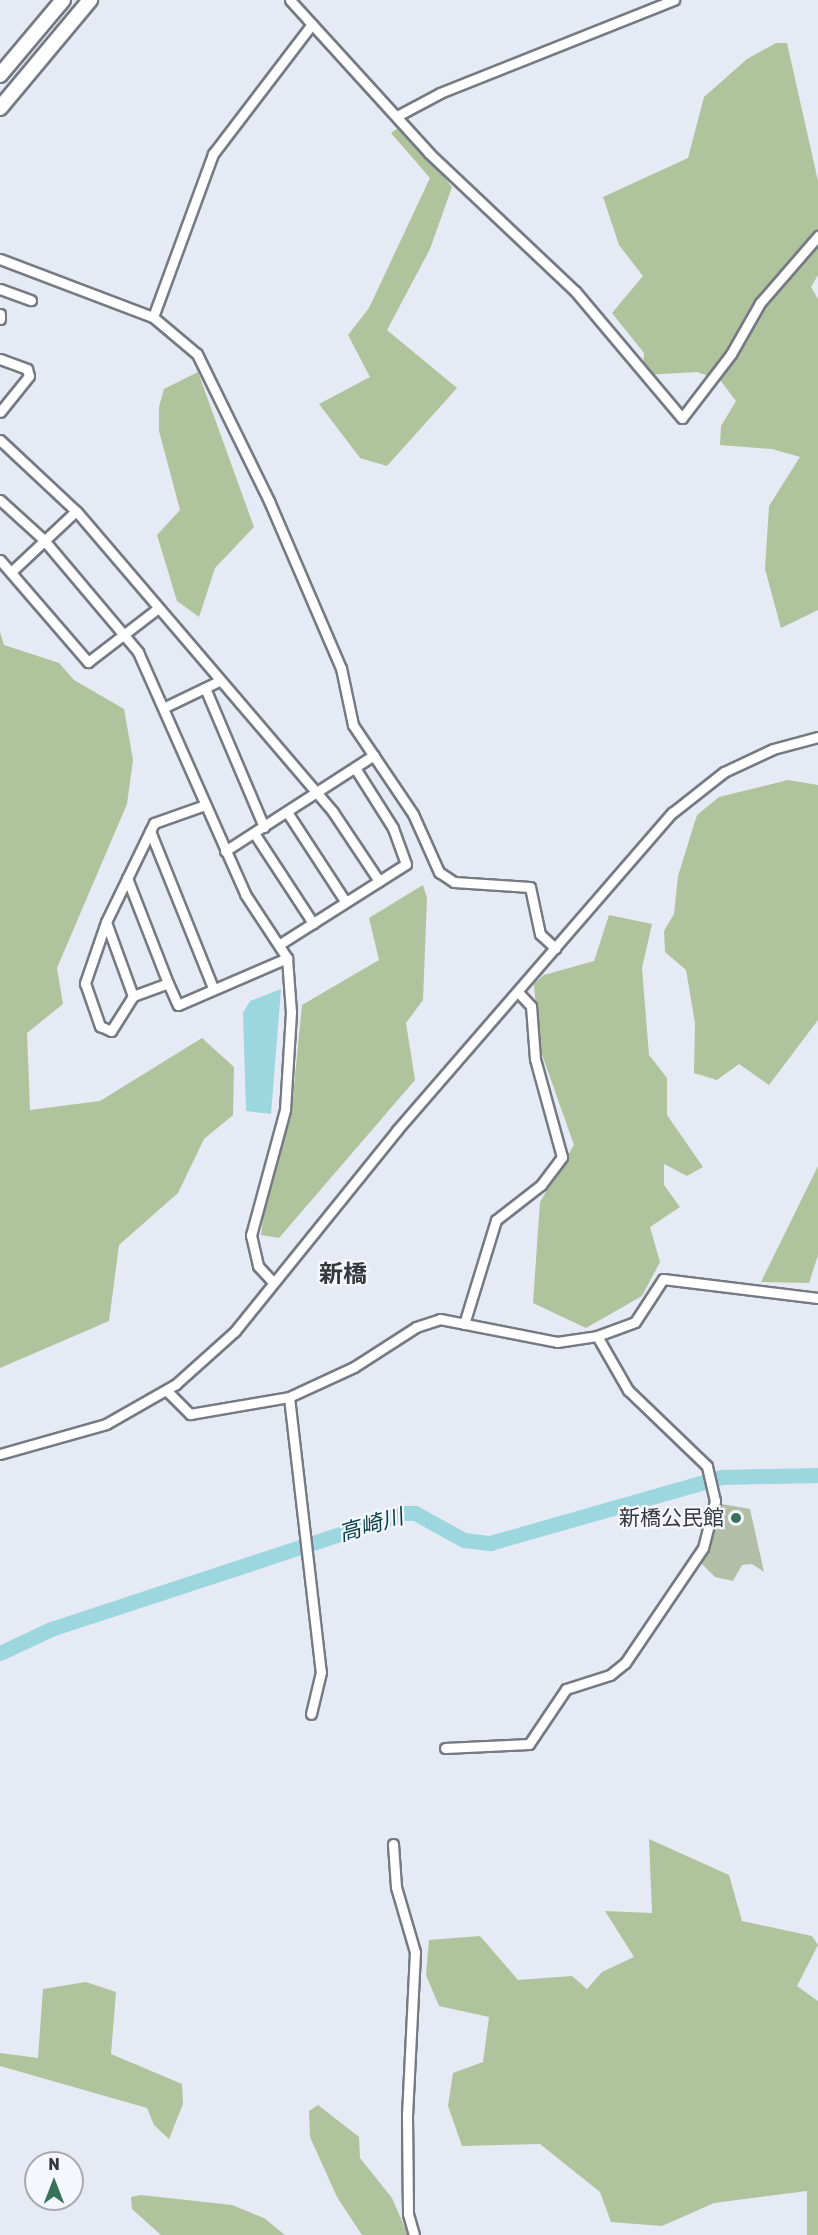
<!DOCTYPE html>
<meta charset="utf-8">
<style>
body{margin:0}
#map{position:relative;width:818px;height:2235px;overflow:hidden;background:#e5eaf4;font-family:Rubik,"Noto Sans JP",sans-serif}
div>[style]{position:absolute}
[style*='--x']{left:calc(var(--x)*1px);top:calc(var(--y)*1px);width:calc(var(--w)*1px);rotate:calc(var(--a)*1deg)}
.green>*{inset:0;background:#b2bfa6}
.forest>*{inset:0;background:#afc49c}
.water>*{inset:0;background:#9cd6df}
.river>*{height:15px;margin:-7.5px;padding:0 7.5px;transform-origin:7.5px;border-radius:7.5px;background:#9cd6df}
.roads{filter:drop-shadow(2px 0 #767a83) drop-shadow(-2px 0 #767a83) drop-shadow(0 2px #767a83) drop-shadow(0 -2px #767a83)}
.minor>*{height:9px;margin:-4.5px;padding:0 4.5px;transform-origin:4.5px;border-radius:4.5px;background:#fff}
.highway>*{height:14px;margin:-7px;padding:0 7px;transform-origin:7px;border-radius:7px;background:#fff}
.dots>*{width:16px;height:16px;translate:-50% -50%;box-sizing:border-box;border:3px solid #f4f7fd;border-radius:50%}
span{translate:-50% -50%;white-space:nowrap;text-align:center;line-height:1.15;-webkit-text-stroke:4.5px #f4f7fd;paint-order:stroke}
.poi-label{font-size:21px;color:#35373b}
.right{translate:-100% -50%;text-align:right}
.water-label{font-size:22px;color:#083f46;font-style:italic}
.quarter-label{font-size:24px;color:#35373b;font-weight:700}
.north{position:absolute;left:24px;top:2151px;width:60px;height:60px;box-sizing:border-box;background:#f4f7fd;border:2px solid #a8aaaf;border-radius:50%;rotate:0deg;font-size:16px;font-weight:700;line-height:24px;text-align:center;color:#35373b}
.north::after{content:'';display:block;margin:auto;width:21px;height:27px;background:#38725b;clip-path:polygon(50% 0,100% 100%,50% 72%,0 100%)}
</style>
<div id="map">
<div class="green">
<div style="clip-path:polygon(716px 1503px,750px 1509px,764px 1572px,752px 1564px,742px 1565px,733px 1581px,715px 1577px,698px 1560px)"></div>
</div>
<div class="forest">
<div style="clip-path:polygon(776px 43px,787px 43px,818px 181px,818px 275px,811px 287px,818px 299px,818px 610px,781px 628px,765px 569px,769px 506px,800px 457px,772px 449px,720px 445px,721px 426px,736px 401px,720px 380px,697px 372px,643px 375px,644px 353px,612px 313px,643px 276px,619px 245px,603px 197px,688px 158px,704px 97px,747px 59px)"></div>
<div style="clip-path:polygon(402px 125px,452px 187px,430px 249px,387px 330px,457px 388px,387px 466px,360px 458px,319px 404px,370px 377px,348px 335px,369px 308px,430px 178px,391px 133px)"></div>
<div style="clip-path:polygon(198px 372px,254px 527px,215px 568px,199px 617px,177px 601px,157px 535px,180px 510px,159px 431px,159px 407px,164px 389px)"></div>
<div style="clip-path:polygon(0 632px,4px 645px,59px 663px,74px 680px,124px 709px,133px 760px,127px 804px,57px 968px,63px 1004px,27px 1033px,30px 1110px,100px 1101px,202px 1038px,234px 1067px,233px 1115px,204px 1139px,178px 1193px,119px 1245px,109px 1321px,0 1368px)"></div>
<div style="clip-path:polygon(788px 780px,818px 785px,818px 1020px,769px 1085px,739px 1064px,717px 1080px,694px 1073px,695px 1023px,686px 970px,665px 952px,664px 931px,674px 914px,678px 876px,697px 815px,719px 797px)"></div>
<div style="clip-path:polygon(423px 885px,427px 898px,423px 1000px,406px 1023px,415px 1080px,279px 1238px,261px 1235px,265px 1203px,291px 1117px,302px 1005px,379px 960px,369px 918px)"></div>
<div style="clip-path:polygon(609px 915px,652px 924px,642px 968px,649px 1055px,667px 1078px,667px 1115px,703px 1167px,687px 1176px,664px 1164px,664px 1185px,680px 1207px,650px 1227px,660px 1262px,642px 1296px,586px 1328px,533px 1303px,540px 1202px,574px 1145px,539px 1046px,534px 984px,544px 975px,594px 961px)"></div>
<div style="clip-path:polygon(818px 1166px,818px 1255px,809px 1283px,761px 1282px)"></div>
<div style="clip-path:polygon(649px 1839px,729px 1875px,742px 1921px,812px 1936px,818px 1945px,797px 1986px,818px 2001px,818px 2235px,807px 2235px,807px 2191px,714px 2203px,662px 2226px,611px 2222px,600px 2192px,540px 2144px,462px 2146px,448px 2106px,453px 2073px,483px 2062px,489px 2017px,439px 2006px,426px 1975px,429px 1940px,480px 1936px,518px 1980px,572px 1976px,587px 1989px,602px 1972px,634px 1957px,605px 1911px,652px 1913px)"></div>
<div style="clip-path:polygon(86px 1982px,116px 1992px,111px 2054px,182px 2084px,183px 2104px,169px 2139px,154px 2125px,147px 2108px,0 2066px,0 2053px,38px 2058px,43px 1989px)"></div>
<div style="clip-path:polygon(318px 2105px,359px 2137px,360px 2158px,392px 2198px,408px 2235px,362px 2235px,337px 2197px,310px 2137px,309px 2111px)"></div>
<div style="clip-path:polygon(141px 2195px,232px 2205px,264px 2218px,285px 2235px,161px 2235px,132px 2209px,131px 2197px)"></div>
</div>
<div class="water">
<div style="clip-path:polygon(281px 989px,271px 1114px,246px 1111px,243px 1013px,250px 1001px)"></div>
</div>
<div class="river">
<div style="--x:0;--y:1653;--w:56;--a:-25.2"></div>
<div style="--x:51;--y:1629;--w:372;--a:-18.2"></div>
<div style="--x:404;--y:1513;--w:11;--a:0"></div>
<div style="--x:415;--y:1513;--w:56;--a:28.9"></div>
<div style="--x:464;--y:1540;--w:26;--a:7"></div>
<div style="--x:490;--y:1543;--w:240;--a:-15.9"></div>
<div style="--x:721;--y:1477;--w:97;--a:-1.2"></div>
</div>
<div class="roads">
<div class="minor">
<div style="--x:290;--y:0;--w:207;--a:47.7"></div>
<div style="--x:429;--y:153;--w:201;--a:43.4"></div>
<div style="--x:575;--y:291;--w:166;--a:49.9"></div>
<div style="--x:682;--y:418;--w:81;--a:-52.6"></div>
<div style="--x:731;--y:354;--w:59;--a:-60.4"></div>
<div style="--x:760;--y:303;--w:89;--a:-49.1"></div>
<div style="--x:397;--y:116;--w:49;--a:-28.1"></div>
<div style="--x:440;--y:93;--w:252;--a:-21.7"></div>
<div style="--x:0;--y:259;--w:164;--a:20.8"></div>
<div style="--x:153;--y:317;--w:57;--a:40.1"></div>
<div style="--x:197;--y:354;--w:164;--a:63.9"></div>
<div style="--x:269;--y:501;--w:182;--a:66.7"></div>
<div style="--x:341;--y:668;--w:58;--a:78.1"></div>
<div style="--x:353;--y:725;--w:107;--a:56"></div>
<div style="--x:413;--y:814;--w:64;--a:65.9"></div>
<div style="--x:439;--y:872;--w:18;--a:34"></div>
<div style="--x:454;--y:882;--w:76;--a:3.8"></div>
<div style="--x:530;--y:887;--w:48;--a:78"></div>
<div style="--x:540;--y:934;--w:21;--a:43"></div>
<div style="--x:0;--y:289;--w:33;--a:20"></div>
<div style="--x:0;--y:314;--w:5;--a:90"></div>
<div style="--x:153;--y:317;--w:174;--a:-69.8"></div>
<div style="--x:213;--y:154;--w:163;--a:-52.7"></div>
<div style="--x:0;--y:359;--w:29;--a:20"></div>
<div style="--x:27;--y:369;--w:7;--a:74"></div>
<div style="--x:29;--y:376;--w:46;--a:128.9"></div>
<div style="--x:0;--y:440;--w:105;--a:43.1"></div>
<div style="--x:77;--y:512;--w:394;--a:49.5"></div>
<div style="--x:333;--y:812;--w:83;--a:56.3"></div>
<div style="--x:0;--y:500;--w:58;--a:42.2"></div>
<div style="--x:43;--y:539;--w:148;--a:49.9"></div>
<div style="--x:138;--y:652;--w:265;--a:66.1"></div>
<div style="--x:245;--y:894;--w:77;--a:56.7"></div>
<div style="--x:287;--y:958;--w:54;--a:85.8"></div>
<div style="--x:291;--y:1012;--w:98;--a:93.5"></div>
<div style="--x:285;--y:1110;--w:130;--a:105.2"></div>
<div style="--x:251;--y:1235;--w:32;--a:77"></div>
<div style="--x:258;--y:1266;--w:22;--a:47"></div>
<div style="--x:0;--y:560;--w:135;--a:49.2"></div>
<div style="--x:88;--y:662;--w:87;--a:-37.5"></div>
<div style="--x:11;--y:572;--w:89;--a:-43.2"></div>
<div style="--x:205;--y:688;--w:151;--a:67"></div>
<div style="--x:165;--y:707;--w:60;--a:-25.7"></div>
<div style="--x:205;--y:805;--w:54;--a:160.6"></div>
<div style="--x:154;--y:823;--w:110;--a:115.9"></div>
<div style="--x:106;--y:922;--w:65;--a:109"></div>
<div style="--x:85;--y:983;--w:46;--a:70.8"></div>
<div style="--x:100;--y:1026;--w:12;--a:24"></div>
<div style="--x:111;--y:1031;--w:41;--a:-57.8"></div>
<div style="--x:133;--y:996;--w:37;--a:-20"></div>
<div style="--x:168;--y:983;--w:24;--a:66"></div>
<div style="--x:178;--y:1005;--w:119;--a:-23.3"></div>
<div style="--x:287;--y:812;--w:106;--a:56.9"></div>
<div style="--x:150;--y:831;--w:169;--a:68.1"></div>
<div style="--x:254;--y:833;--w:108;--a:56.8"></div>
<div style="--x:225;--y:851;--w:177;--a:-32.8"></div>
<div style="--x:127;--y:878;--w:113;--a:68.7"></div>
<div style="--x:106;--y:922;--w:79;--a:70"></div>
<div style="--x:280;--y:944;--w:149;--a:-32.4"></div>
<div style="--x:406;--y:864;--w:38;--a:-110"></div>
<div style="--x:393;--y:828;--w:71;--a:-122.3"></div>
<div style="--x:464;--y:1324;--w:109;--a:-72.9"></div>
<div style="--x:496;--y:1220;--w:57;--a:-37.9"></div>
<div style="--x:541;--y:1185;--w:35;--a:-53"></div>
<div style="--x:562;--y:1157;--w:102;--a:-105.4"></div>
<div style="--x:535;--y:1059;--w:53;--a:-94.3"></div>
<div style="--x:531;--y:1006;--w:18;--a:-133"></div>
<div style="--x:167;--y:1391;--w:33;--a:45"></div>
<div style="--x:190;--y:1414;--w:100;--a:-9.7"></div>
<div style="--x:289;--y:1397;--w:72;--a:-24.8"></div>
<div style="--x:354;--y:1367;--w:74;--a:-32.8"></div>
<div style="--x:416;--y:1327;--w:25;--a:-18"></div>
<div style="--x:440;--y:1319;--w:119;--a:11.1"></div>
<div style="--x:557;--y:1342;--w:40;--a:-8.5"></div>
<div style="--x:597;--y:1336;--w:40;--a:-20.2"></div>
<div style="--x:635;--y:1322;--w:51;--a:-56.9"></div>
<div style="--x:663;--y:1279;--w:156;--a:7"></div>
<div style="--x:289;--y:1397;--w:277;--a:83.4"></div>
<div style="--x:321;--y:1672;--w:43;--a:103.4"></div>
<div style="--x:0;--y:1454;--w:110;--a:-15.8"></div>
<div style="--x:106;--y:1424;--w:81;--a:-29.7"></div>
<div style="--x:176;--y:1384;--w:79;--a:-41.9"></div>
<div style="--x:235;--y:1331;--w:258;--a:-51.1"></div>
<div style="--x:397;--y:1130;--w:420;--a:-49.1"></div>
<div style="--x:672;--y:813;--w:66;--a:-38.3"></div>
<div style="--x:724;--y:772;--w:54;--a:-25.1"></div>
<div style="--x:773;--y:749;--w:47;--a:-14.9"></div>
<div style="--x:445;--y:1748;--w:84;--a:-2.7"></div>
<div style="--x:529;--y:1744;--w:66;--a:-56.1"></div>
<div style="--x:566;--y:1689;--w:46;--a:-17.7"></div>
<div style="--x:610;--y:1675;--w:19;--a:-39"></div>
<div style="--x:625;--y:1663;--w:139;--a:-55.9"></div>
<div style="--x:703;--y:1548;--w:49;--a:-75.7"></div>
<div style="--x:715;--y:1501;--w:36;--a:-103"></div>
<div style="--x:707;--y:1466;--w:110;--a:-136.1"></div>
<div style="--x:628;--y:1390;--w:62;--a:-119.9"></div>
<div style="--x:393;--y:1844;--w:43;--a:86"></div>
<div style="--x:396;--y:1887;--w:68;--a:73.7"></div>
<div style="--x:415;--y:1952;--w:164;--a:92.8"></div>
<div style="--x:407;--y:2116;--w:98;--a:89.4"></div>
<div style="--x:408;--y:2214;--w:22;--a:74"></div>
</div>
<div class="highway">
<div style="--x:0;--y:75;--w:98;--a:-50"></div>
<div style="--x:0;--y:108;--w:141;--a:-50.2"></div>
</div>
</div>
<div class="dots">
<div style="left:736px;top:1518px;background:#38725b"></div>
</div>
<div class="poi-label">
<span class="right" style="left:724px;top:1518px">新橋公民館</span>
</div>
<div class="water-label">
<span style="left:371px;top:1525px;rotate:-16deg">高崎川</span>
</div>
<div class="quarter-label">
<span style="left:343px;top:1275px">新橋</span>
</div>
<div class="north">N</div>
</div>
